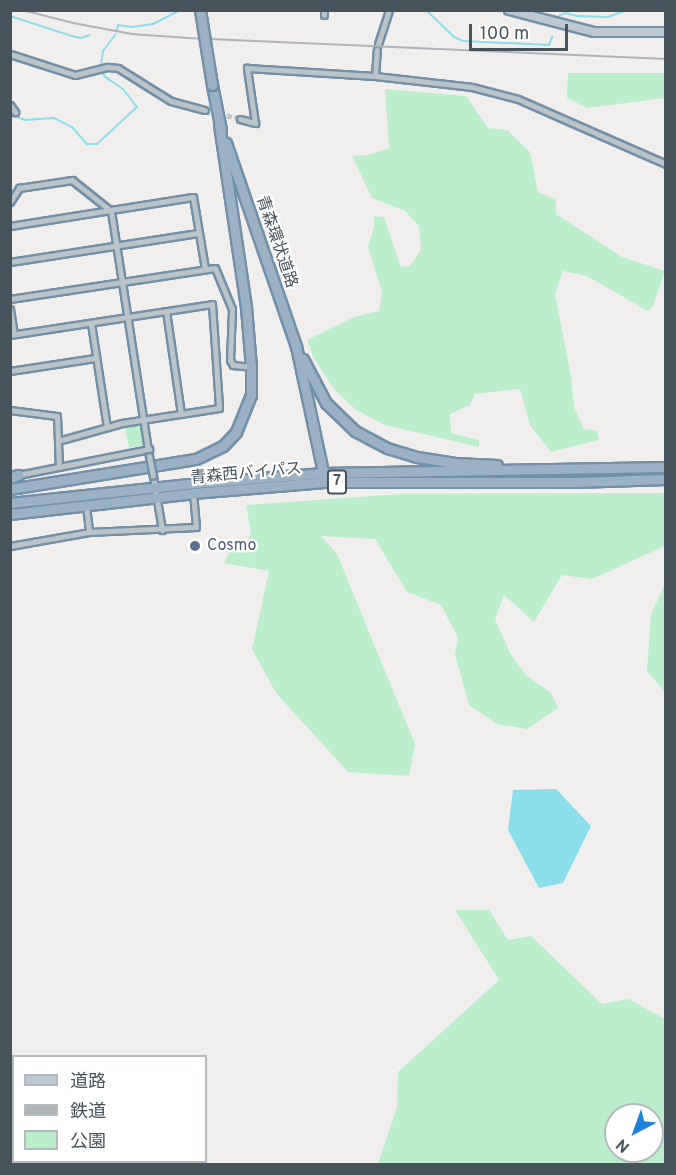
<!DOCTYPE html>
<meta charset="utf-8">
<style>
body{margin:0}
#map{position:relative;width:676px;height:1175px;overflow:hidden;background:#f1eeee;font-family:Overpass,"Noto Sans JP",sans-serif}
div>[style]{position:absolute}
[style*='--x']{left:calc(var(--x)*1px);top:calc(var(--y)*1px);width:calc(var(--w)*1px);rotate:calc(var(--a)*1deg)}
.green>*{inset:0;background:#bdeecc}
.water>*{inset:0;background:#8bdeea}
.stream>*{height:2px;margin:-1px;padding:0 1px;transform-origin:1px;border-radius:1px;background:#8bdeea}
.minor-tunnel>*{height:5px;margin-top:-2.5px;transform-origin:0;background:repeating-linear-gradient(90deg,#c6c7c9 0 5px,transparent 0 7.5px)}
.roads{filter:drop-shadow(2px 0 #7290a8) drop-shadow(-2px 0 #7290a8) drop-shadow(0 2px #7290a8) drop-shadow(0 -2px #7290a8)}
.minor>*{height:5px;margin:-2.5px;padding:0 2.5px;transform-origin:2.5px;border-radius:2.5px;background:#bac4cb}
.secondary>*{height:8px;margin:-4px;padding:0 4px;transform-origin:4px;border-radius:4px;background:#bcc8d2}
.trunk>*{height:9px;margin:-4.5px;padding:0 4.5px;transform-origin:4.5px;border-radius:4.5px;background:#9ab2c4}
.rail>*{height:2px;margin:-1px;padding:0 1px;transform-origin:1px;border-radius:1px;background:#b0b4b8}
.bridges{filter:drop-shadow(2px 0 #7290a8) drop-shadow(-2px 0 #7290a8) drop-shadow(0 2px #7290a8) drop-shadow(0 -2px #7290a8)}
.minor-bridge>*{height:5px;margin:-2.5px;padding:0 2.5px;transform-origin:2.5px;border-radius:2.5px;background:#bac4cb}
.trunk-bridge>*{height:9px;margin:-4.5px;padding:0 4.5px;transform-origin:4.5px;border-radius:4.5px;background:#9ab2c4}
.dots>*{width:16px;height:16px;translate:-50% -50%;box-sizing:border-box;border:3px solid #fff;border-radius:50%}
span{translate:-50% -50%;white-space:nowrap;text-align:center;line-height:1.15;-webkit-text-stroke:4.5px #fff;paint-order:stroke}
.shield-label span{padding:2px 4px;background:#fff;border:2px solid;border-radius:4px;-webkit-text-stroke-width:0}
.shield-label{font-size:15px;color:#47535b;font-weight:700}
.street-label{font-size:16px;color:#47535b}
.service-label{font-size:16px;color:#4e5e75}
.left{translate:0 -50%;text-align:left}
.frame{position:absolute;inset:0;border:12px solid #47535b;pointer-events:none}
.legend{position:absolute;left:12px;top:1055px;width:195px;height:108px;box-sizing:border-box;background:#fff;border:2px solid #b5babd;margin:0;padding:8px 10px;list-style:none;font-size:18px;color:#47535b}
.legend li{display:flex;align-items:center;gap:12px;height:30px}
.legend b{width:30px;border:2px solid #b5babd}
.north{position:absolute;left:604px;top:1103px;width:60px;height:60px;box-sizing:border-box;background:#fff;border:2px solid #b5babd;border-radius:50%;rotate:221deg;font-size:16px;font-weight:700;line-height:24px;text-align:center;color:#47535b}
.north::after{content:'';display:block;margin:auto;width:21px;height:27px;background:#1d81dc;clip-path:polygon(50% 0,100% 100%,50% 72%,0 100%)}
.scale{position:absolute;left:469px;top:24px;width:99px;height:27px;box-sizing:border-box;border:3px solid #47535b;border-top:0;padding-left:8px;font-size:18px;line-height:21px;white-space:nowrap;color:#47535b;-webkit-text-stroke:4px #fff;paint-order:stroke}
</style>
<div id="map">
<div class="green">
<div style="clip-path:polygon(568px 73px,665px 73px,665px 98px,587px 108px,567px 98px)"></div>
<div style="clip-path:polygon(385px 89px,466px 96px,488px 128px,507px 130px,530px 152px,538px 192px,556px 200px,556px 214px,622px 257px,665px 271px,653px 306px,648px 311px,587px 276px,563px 271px,555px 294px,571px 376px,574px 407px,584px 429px,597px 431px,599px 440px,551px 452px,530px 425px,520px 389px,475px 394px,470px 405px,450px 414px,451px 433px,479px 440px,479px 447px,385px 425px,356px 410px,334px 389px,313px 357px,307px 340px,354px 317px,379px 311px,382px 292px,368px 247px,374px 227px,374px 216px,384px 217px,401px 267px,410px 266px,421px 250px,419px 226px,405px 211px,372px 198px,352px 156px,368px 155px,389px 148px)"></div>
<div style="clip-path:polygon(137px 425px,141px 428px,143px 445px,129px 448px,125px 427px)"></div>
<div style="clip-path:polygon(665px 493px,665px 546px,592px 579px,562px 575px,534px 622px,504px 595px,495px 619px,510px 653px,526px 675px,551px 693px,558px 708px,527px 729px,497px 724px,469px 705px,455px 654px,458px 638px,441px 605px,407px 592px,375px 539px,321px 536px,337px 554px,415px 744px,409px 776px,348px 772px,276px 693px,252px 649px,269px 571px,224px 563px,234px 543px,247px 544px,251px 533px,246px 505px,399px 494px)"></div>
<div style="clip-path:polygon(665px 584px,666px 692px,665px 692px,647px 671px,651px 614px)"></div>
<div style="clip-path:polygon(evenodd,455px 910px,489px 910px,508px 940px,531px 936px,602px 1004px,628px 999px,665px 1019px,665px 1164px,378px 1164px,397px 1107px,398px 1072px,499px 980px,455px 910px,616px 1115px,652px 1115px,652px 1151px,616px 1151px,616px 1115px)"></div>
</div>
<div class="water">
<div style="clip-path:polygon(556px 789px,591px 826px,563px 883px,539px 888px,508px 830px,513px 790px)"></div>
</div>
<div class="stream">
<div style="--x:426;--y:10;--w:39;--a:44"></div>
<div style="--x:454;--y:37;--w:10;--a:24"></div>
<div style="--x:463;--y:41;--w:86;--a:2.7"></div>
<div style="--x:549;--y:45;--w:9;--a:-69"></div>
<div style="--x:10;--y:16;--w:65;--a:17.9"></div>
<div style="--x:72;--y:36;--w:9;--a:13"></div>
<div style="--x:81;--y:38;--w:9;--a:-18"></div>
<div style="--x:559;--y:16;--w:7;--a:-27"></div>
<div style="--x:565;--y:13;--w:12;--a:14"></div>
<div style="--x:577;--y:16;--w:31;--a:2"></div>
<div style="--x:608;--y:17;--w:20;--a:-20"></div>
<div style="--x:117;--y:29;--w:4;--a:-76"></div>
<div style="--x:118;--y:25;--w:14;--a:8"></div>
<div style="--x:132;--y:27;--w:21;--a:-8"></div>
<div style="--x:153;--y:24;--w:30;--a:-27"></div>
<div style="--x:101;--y:65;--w:14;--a:-82"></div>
<div style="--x:103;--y:51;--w:21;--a:-53"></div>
<div style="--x:10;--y:114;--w:16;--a:22"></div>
<div style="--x:25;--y:120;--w:29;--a:-4"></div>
<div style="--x:54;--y:118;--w:20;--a:27"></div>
<div style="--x:72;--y:127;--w:23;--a:49"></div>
<div style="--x:87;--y:144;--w:10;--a:0"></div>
<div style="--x:97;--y:144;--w:54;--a:-42.8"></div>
<div style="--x:137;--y:107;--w:23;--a:-128"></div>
<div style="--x:123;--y:89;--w:22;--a:-146"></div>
<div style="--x:105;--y:77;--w:7;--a:-117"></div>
</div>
<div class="minor-tunnel">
<div style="--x:205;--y:110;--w:36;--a:14"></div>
</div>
<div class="roads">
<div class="minor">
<div style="--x:324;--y:15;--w:5;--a:-90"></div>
<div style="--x:378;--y:44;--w:36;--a:-72"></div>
<div style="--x:10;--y:54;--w:68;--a:17.9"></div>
<div style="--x:75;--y:75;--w:34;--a:-14"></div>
<div style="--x:108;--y:67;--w:10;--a:6"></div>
<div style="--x:118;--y:68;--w:62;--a:31.9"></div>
<div style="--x:171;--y:101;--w:35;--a:15"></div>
<div style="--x:375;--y:76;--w:26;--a:-86"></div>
<div style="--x:10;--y:105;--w:9;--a:54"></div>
<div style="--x:240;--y:119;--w:16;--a:15"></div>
<div style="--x:255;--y:123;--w:56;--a:-98.3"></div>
<div style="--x:247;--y:68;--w:128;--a:3.6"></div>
<div style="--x:375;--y:76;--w:98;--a:6.5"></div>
<div style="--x:472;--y:87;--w:48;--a:14.6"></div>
<div style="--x:518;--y:99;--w:162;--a:23.7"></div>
<div style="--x:10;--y:202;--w:17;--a:-57"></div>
<div style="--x:19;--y:188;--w:54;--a:-8.6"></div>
<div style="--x:72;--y:180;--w:50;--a:38.5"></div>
<div style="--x:111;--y:211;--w:248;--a:81.2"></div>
<div style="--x:10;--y:226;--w:185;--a:-9"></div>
<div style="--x:193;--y:197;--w:73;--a:80.5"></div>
<div style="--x:10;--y:262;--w:190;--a:-8.8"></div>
<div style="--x:10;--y:299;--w:207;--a:-8.6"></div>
<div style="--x:215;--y:268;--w:44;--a:67.5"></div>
<div style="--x:232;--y:309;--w:51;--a:92.2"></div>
<div style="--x:230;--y:360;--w:6;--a:59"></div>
<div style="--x:233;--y:365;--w:18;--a:6"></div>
<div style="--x:10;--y:309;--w:25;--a:81"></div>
<div style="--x:166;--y:311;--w:104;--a:81.7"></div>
<div style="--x:91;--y:323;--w:105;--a:81.3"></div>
<div style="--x:10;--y:335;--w:204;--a:-8.7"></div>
<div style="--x:212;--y:304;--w:104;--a:86.1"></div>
<div style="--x:219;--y:408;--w:98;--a:171.2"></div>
<div style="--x:122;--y:423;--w:66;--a:164.3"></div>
<div style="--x:10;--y:371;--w:86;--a:-8.7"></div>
<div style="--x:10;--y:410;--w:47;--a:7.3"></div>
<div style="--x:57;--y:416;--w:51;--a:87.8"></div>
<div style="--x:18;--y:475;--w:134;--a:-11.2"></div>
<div style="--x:153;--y:476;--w:55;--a:80.5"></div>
<div style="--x:86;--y:506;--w:26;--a:83"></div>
<div style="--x:10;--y:546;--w:80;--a:-10"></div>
<div style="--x:89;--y:532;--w:107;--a:-2.7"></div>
<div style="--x:196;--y:527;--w:34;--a:-95"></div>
</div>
<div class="secondary">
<div style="--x:509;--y:10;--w:88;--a:14.5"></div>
<div style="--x:594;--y:32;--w:72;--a:0"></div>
</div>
<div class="trunk">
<div style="--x:212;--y:85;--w:46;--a:78.7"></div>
<div style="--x:226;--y:143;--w:215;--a:71"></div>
<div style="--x:296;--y:346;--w:134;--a:77.9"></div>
<div style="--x:303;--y:359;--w:50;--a:62.4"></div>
<div style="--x:326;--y:403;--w:40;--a:44"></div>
<div style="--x:355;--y:431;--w:36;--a:28"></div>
<div style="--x:387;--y:448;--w:31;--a:17"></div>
<div style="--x:417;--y:457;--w:37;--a:9"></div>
<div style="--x:454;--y:463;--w:43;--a:2.7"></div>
<div style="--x:10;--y:478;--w:9;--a:-21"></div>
<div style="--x:10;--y:489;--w:188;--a:-9.2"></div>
<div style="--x:196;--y:459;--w:30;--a:-26"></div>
<div style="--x:223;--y:446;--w:19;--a:-47"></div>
<div style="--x:236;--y:432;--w:40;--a:-68"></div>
<div style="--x:251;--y:395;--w:28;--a:-90"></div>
<div style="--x:251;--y:367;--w:60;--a:-94.8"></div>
<div style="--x:246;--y:307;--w:184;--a:-98.4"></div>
<div style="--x:10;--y:503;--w:187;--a:-6.1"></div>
<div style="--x:196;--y:483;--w:128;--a:-4.5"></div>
<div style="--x:324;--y:473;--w:342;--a:-1"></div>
<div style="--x:10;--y:514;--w:184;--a:-6.5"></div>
<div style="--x:193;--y:493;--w:132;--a:-4.8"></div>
<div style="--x:325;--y:482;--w:250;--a:0"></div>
<div style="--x:575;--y:482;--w:91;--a:-1.9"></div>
</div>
</div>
<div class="rail">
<div style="--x:22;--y:10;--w:53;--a:14.3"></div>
<div style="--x:73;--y:23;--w:60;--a:10.6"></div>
<div style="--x:132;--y:34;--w:56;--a:4.1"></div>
<div style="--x:188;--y:38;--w:478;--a:2.5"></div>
</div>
<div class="bridges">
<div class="minor-bridge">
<div style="--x:149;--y:456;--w:20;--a:79"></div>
</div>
<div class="trunk-bridge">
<div style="--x:200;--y:10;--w:76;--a:80.9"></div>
</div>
</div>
<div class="dots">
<div style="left:195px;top:546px;background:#5c6f8a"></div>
</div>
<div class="shield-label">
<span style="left:337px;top:482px">7</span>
</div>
<div class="street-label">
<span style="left:276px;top:242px;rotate:71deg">青森環状道路</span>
<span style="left:246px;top:474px;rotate:-5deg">青森西バイパス</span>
</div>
<div class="service-label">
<span class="left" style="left:207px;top:546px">Cosmo</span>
</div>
<div class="frame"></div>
<ul class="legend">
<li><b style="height:8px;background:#bcc8d2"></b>道路</li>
<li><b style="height:8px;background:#b0b4b8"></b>鉄道</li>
<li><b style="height:16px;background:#bdeecc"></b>公園</li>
</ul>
<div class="north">N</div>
<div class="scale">100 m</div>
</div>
